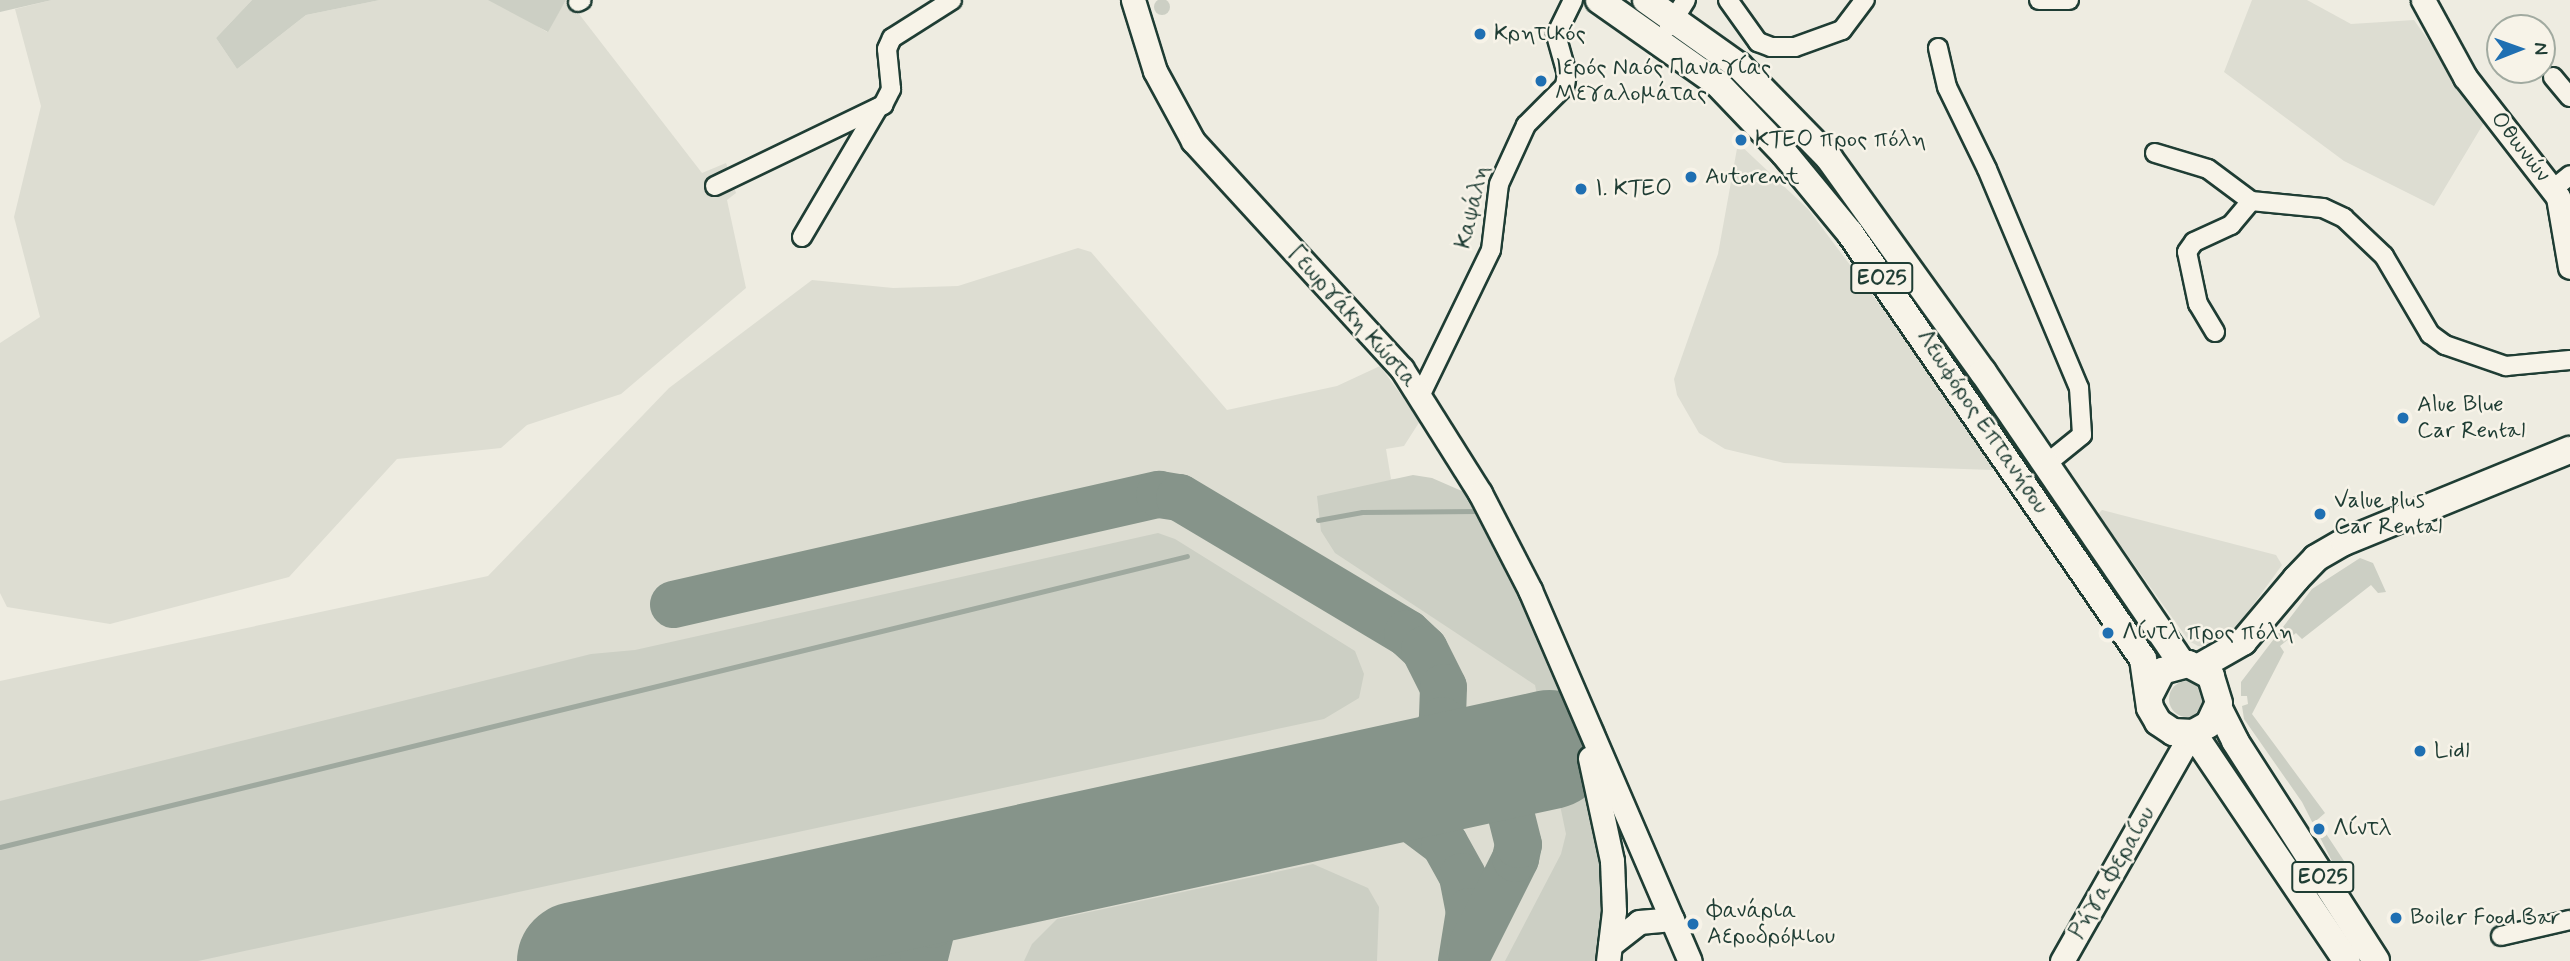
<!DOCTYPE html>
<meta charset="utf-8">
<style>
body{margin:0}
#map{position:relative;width:2570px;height:961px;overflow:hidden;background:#eeece1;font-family:Mynerve,sans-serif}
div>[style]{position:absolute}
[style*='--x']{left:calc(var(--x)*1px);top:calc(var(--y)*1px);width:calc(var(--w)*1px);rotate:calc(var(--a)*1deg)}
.built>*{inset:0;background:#ddddd2}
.green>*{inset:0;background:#cccfc4}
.round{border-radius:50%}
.stream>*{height:5px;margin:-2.5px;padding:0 2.5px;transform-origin:2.5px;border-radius:2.5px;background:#9fa99f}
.taxiway>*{height:47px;margin:-23.5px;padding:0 23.5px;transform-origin:23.5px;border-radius:23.5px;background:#86948a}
.runway>*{height:119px;margin:-59.5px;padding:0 59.5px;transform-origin:59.5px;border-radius:59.5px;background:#86948a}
.roads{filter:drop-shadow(2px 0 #1f3d34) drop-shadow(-2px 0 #1f3d34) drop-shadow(0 2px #1f3d34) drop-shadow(0 -2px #1f3d34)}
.street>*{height:18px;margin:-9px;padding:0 9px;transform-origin:9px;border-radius:9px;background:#f7f3e8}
.secondary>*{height:23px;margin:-11.5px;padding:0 11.5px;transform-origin:11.5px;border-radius:11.5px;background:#f7f3e8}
.primary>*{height:26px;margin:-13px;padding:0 13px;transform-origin:13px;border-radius:13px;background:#f7f3e8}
.dots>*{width:19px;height:19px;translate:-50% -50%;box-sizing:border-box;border:4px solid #f7f3e8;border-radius:50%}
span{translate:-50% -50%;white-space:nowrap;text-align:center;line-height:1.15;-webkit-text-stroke:5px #f7f3e8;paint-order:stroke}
.shield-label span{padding:2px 5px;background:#f7f3e8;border:2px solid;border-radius:5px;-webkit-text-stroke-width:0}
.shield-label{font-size:21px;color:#1f3d34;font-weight:700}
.poi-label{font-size:23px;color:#1f3d34}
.left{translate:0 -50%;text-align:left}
.street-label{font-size:23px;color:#1f3d34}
.north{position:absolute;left:2486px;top:14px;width:70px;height:70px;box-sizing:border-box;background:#f7f3e8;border:2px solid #a1aaa0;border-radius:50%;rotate:89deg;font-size:19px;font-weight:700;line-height:28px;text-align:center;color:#1f3d34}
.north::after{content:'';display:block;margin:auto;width:24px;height:32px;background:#1f6fb2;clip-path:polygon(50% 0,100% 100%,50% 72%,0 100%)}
</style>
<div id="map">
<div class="built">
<div style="clip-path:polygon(52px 0,252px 0,216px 38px,237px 69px,306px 15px,380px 0,495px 0,547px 32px,566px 0,586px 0,579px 14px,702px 173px,726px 163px,736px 193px,727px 200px,746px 288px,621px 394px,527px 425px,501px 448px,397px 459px,289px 577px,110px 624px,7px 607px,0 593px,0 343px,40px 317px,14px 217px,41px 106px,15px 9px)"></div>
<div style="clip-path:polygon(2252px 0,2307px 0,2351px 24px,2414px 20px,2485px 121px,2434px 206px,2344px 161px,2224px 72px)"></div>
<div style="clip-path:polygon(1738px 143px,1808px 209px,1919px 357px,1994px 470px,1784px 463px,1725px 449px,1699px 433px,1677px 395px,1674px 379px,1718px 254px)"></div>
<div style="clip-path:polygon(1078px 248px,1091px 252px,1227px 410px,1337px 386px,1380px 366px,1420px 421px,1404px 446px,1386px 449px,1391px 479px,1432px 478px,1544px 642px,1595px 961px,0 961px,0 681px,488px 576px,669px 388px,812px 280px,893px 288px,958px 286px)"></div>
<div style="clip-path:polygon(2102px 510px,2276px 555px,2282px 565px,2232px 634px,2209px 647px,2198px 646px,2189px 641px,2098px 514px)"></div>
</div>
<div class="green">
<div class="round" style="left:1154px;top:-1px;width:16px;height:16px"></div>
<div style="clip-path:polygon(0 0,52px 0,0 12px)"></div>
<div style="clip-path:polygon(252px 0,380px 0,306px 15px,237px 69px,216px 38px)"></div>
<div style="clip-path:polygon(488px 0,566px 0,548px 32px)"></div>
<div style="clip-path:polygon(1746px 87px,1854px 205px,2143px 626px,2137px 631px,1847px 209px)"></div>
<div style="clip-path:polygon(1413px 475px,1432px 478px,1471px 495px,1481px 507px,1554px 670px,1593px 804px,1605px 885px,1595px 961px,1505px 961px,1561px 854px,1566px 834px,1535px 685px,1335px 553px,1321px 531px,1317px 496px)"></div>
<div style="clip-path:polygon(1158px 533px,1175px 539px,1355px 651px,1364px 674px,1359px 698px,1324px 719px,198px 961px,0 961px,0 801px,591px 654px,635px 650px)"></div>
<div style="clip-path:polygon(2360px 558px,2373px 563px,2386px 592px,2378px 593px,2371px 585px,2302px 639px,2296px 633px,2280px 646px,2284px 652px,2252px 714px,2325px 813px,2317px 820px,2346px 864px,2337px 871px,2302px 802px,2244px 719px,2242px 706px,2248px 704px,2247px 696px,2241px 696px,2241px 682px,2312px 589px)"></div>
<div class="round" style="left:2169px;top:681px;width:36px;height:36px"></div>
<div style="clip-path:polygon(1313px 864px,1368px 888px,1379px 907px,1377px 961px,1024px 961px,1032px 944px,1057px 919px)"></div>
</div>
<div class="stream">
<div style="--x:1318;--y:520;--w:45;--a:-10.3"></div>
<div style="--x:1362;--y:512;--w:115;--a:-0.5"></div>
<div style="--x:0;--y:847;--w:1222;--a:-13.77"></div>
</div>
<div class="taxiway">
<div style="--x:673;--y:604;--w:498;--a:-12.8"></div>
<div style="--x:1159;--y:494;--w:20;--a:9"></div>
<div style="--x:1179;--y:497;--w:265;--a:30.8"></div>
<div style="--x:1407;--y:633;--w:23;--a:43"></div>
<div style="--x:1424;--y:649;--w:42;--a:63.4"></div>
<div style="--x:1443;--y:687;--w:33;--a:92"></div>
<div style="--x:1442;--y:720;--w:22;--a:112"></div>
<div style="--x:1434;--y:740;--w:41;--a:129.1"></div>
<div style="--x:1408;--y:772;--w:50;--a:159"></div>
<div style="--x:1316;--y:800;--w:52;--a:-1.1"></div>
<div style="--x:1368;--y:799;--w:25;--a:12"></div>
<div style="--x:1392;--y:804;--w:65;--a:36.9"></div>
<div style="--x:1444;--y:843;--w:38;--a:61"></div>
<div style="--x:1462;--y:876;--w:36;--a:79"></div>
<div style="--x:1469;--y:911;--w:51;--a:99.1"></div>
<div style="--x:777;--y:917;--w:47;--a:7.3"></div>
<div style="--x:824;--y:923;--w:69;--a:33.7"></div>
<div style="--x:1470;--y:948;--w:101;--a:-63.4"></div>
<div style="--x:1515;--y:858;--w:14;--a:-78"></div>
<div style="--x:1518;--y:844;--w:32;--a:-104"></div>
<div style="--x:923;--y:961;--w:38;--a:-76"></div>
<div style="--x:932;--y:924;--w:20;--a:-57"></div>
<div style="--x:943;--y:907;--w:44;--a:-41.3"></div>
<div style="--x:976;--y:878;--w:30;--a:-20"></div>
</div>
<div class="runway">
<div style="--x:576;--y:961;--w:996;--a:-12.29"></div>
</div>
<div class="roads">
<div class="street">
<div style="--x:1728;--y:0;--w:52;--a:54.5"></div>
<div style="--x:1758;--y:42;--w:14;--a:21"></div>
<div style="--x:1771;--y:47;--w:24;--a:0"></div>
<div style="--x:1795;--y:47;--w:50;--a:-19.9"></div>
<div style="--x:1842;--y:30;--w:38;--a:-53"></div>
<div style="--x:2039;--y:0;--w:30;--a:0"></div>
<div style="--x:578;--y:2;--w:4;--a:-27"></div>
<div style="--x:1669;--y:27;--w:32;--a:-58"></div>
<div style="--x:1938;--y:48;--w:40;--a:77"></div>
<div style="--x:1947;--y:87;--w:91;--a:64"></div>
<div style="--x:1987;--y:169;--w:238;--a:67.2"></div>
<div style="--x:2079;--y:388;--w:47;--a:86.3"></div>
<div style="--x:2082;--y:435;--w:46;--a:141.1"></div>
<div style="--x:2553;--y:77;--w:26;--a:50"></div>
<div style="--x:2155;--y:153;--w:55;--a:16.8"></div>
<div style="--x:2208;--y:169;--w:54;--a:36.7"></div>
<div style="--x:2251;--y:201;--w:72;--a:5.6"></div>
<div style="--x:2323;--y:208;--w:23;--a:25"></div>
<div style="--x:2344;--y:218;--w:55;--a:43.5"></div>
<div style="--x:2384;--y:256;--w:91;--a:59.5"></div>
<div style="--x:2430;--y:334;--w:19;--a:36"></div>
<div style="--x:2445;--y:345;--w:65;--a:19"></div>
<div style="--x:2506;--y:366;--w:64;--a:-5.4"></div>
<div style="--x:715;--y:186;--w:187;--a:-25.7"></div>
<div style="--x:883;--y:105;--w:18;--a:-63"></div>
<div style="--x:891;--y:89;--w:40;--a:-95.7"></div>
<div style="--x:887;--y:49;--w:12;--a:-66"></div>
<div style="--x:892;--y:38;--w:71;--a:-32.3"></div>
<div style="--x:2553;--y:189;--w:22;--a:-39"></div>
<div style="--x:802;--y:237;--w:150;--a:-59.5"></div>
<div style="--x:2215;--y:332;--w:33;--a:-121"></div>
<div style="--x:2198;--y:304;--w:53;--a:-101.9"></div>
<div style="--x:2187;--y:252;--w:12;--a:-55"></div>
<div style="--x:2194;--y:242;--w:41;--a:-24.7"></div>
<div style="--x:2231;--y:225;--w:31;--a:-50"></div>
<div style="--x:1421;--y:394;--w:160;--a:-64.1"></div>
<div style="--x:1491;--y:250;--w:66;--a:-83.1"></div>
<div style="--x:1499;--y:184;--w:65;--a:-65.4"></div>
<div style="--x:1526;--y:125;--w:55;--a:-45"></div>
<div style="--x:1565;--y:86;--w:12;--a:-81"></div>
<div style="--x:1567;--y:74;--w:41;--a:-105.8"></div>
<div style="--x:1556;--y:35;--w:39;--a:-64"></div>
<div style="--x:2501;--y:936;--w:71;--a:-13.1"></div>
</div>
<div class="secondary">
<div style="--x:1133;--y:0;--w:74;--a:72.8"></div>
<div style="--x:1155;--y:71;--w:80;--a:61.5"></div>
<div style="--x:1193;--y:141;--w:309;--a:47.5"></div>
<div style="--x:1402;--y:369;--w:146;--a:57.8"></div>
<div style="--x:1480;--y:493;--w:109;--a:62.7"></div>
<div style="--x:1530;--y:590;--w:404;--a:66.7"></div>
<div style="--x:2423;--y:0;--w:88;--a:61.4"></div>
<div style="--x:2465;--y:77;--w:152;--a:52.2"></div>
<div style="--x:2558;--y:197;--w:71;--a:80.3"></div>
<div style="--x:1590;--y:758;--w:105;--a:77.9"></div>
<div style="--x:1612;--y:861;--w:50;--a:87.7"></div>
<div style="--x:1614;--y:911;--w:50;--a:96.8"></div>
<div style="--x:1610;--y:945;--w:37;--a:-38"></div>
<div style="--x:1639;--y:922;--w:33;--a:-5"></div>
<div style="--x:2062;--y:961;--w:245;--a:-60.4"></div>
<div style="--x:2183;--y:748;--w:15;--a:-74"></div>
</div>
<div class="primary">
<div style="--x:1599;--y:0;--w:144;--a:35.1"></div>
<div style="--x:1717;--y:83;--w:97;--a:46.3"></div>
<div style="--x:1784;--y:153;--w:104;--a:50.5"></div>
<div style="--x:1850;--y:233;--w:517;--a:55.48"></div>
<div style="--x:2143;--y:659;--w:49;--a:81.9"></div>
<div style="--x:2150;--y:708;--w:16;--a:60"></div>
<div style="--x:2158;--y:722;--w:18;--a:34"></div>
<div style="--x:2173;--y:732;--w:20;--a:3"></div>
<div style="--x:2193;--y:733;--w:18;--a:-29"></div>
<div style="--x:2209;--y:724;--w:23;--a:-65"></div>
<div style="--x:2219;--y:703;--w:28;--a:-107"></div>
<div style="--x:2211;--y:676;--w:26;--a:-152"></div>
<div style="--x:2188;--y:664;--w:27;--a:165"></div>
<div style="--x:2162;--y:671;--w:28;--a:117"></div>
<div style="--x:1646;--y:0;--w:114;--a:35.4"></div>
<div style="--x:1739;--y:66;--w:129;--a:45.6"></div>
<div style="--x:1829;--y:158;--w:264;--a:54.3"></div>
<div style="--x:1983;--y:372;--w:353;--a:55.7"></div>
<div style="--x:2199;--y:667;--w:51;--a:-29.6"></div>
<div style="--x:2243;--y:642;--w:82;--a:-49.9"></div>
<div style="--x:2296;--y:579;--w:29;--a:-46"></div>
<div style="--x:2316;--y:558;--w:32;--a:-30"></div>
<div style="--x:2344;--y:542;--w:244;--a:-22.2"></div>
<div style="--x:2218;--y:707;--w:38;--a:63"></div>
<div style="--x:2235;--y:741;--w:261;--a:57.3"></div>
<div style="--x:2193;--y:733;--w:275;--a:56"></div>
</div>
</div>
<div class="dots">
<div style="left:1480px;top:34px;background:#1f6fb2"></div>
<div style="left:1541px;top:81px;background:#1f6fb2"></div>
<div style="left:1741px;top:140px;background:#1f6fb2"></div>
<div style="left:1691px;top:177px;background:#1f6fb2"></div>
<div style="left:1581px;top:189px;background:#1f6fb2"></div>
<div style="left:2403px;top:418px;background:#1f6fb2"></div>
<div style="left:2320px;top:514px;background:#1f6fb2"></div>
<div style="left:2108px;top:633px;background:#1f6fb2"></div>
<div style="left:2420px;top:751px;background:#1f6fb2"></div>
<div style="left:2319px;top:829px;background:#1f6fb2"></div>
<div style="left:2396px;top:918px;background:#1f6fb2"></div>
<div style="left:1693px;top:924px;background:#1f6fb2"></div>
</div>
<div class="shield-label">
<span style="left:1882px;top:278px">ΕΟ25</span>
<span style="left:2323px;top:877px">ΕΟ25</span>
</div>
<div class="poi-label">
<span class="left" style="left:1494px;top:34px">Κρητικός</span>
<span class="left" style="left:1555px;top:81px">Ιερός Ναός Παναγίας<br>Μεγαλομάτας</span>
<span class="left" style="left:1755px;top:140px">ΚΤΕΟ προς πόλη</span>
<span class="left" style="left:1705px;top:177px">Autorent</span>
<span class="left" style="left:1595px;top:189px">Ι. ΚΤΕΟ</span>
<span class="left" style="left:2417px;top:418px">Alue Blue<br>Car Rental</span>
<span class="left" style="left:2334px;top:514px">Value plus<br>Car Rental</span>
<span class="left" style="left:2122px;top:633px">Λίντλ προς πόλη</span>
<span class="left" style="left:2434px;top:751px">Lidl</span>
<span class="left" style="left:2333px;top:829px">Λίντλ</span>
<span class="left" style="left:1707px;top:924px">Φανάρια<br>Αεροδρόμιου</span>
<span class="left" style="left:2410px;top:918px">Boiler Food Bar</span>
</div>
<div class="street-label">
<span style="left:2520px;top:147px;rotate:52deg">Οθωνών</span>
<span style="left:1473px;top:207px;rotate:-77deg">Καψάλη</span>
<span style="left:1352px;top:317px;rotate:48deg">Γεωργάκη Κώστα</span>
<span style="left:1982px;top:422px;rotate:56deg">Λεωφόρος Επτανήσου</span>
<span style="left:2113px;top:873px;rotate:-60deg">Ρήγα Φεραίου</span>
</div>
<div class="north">N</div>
</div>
